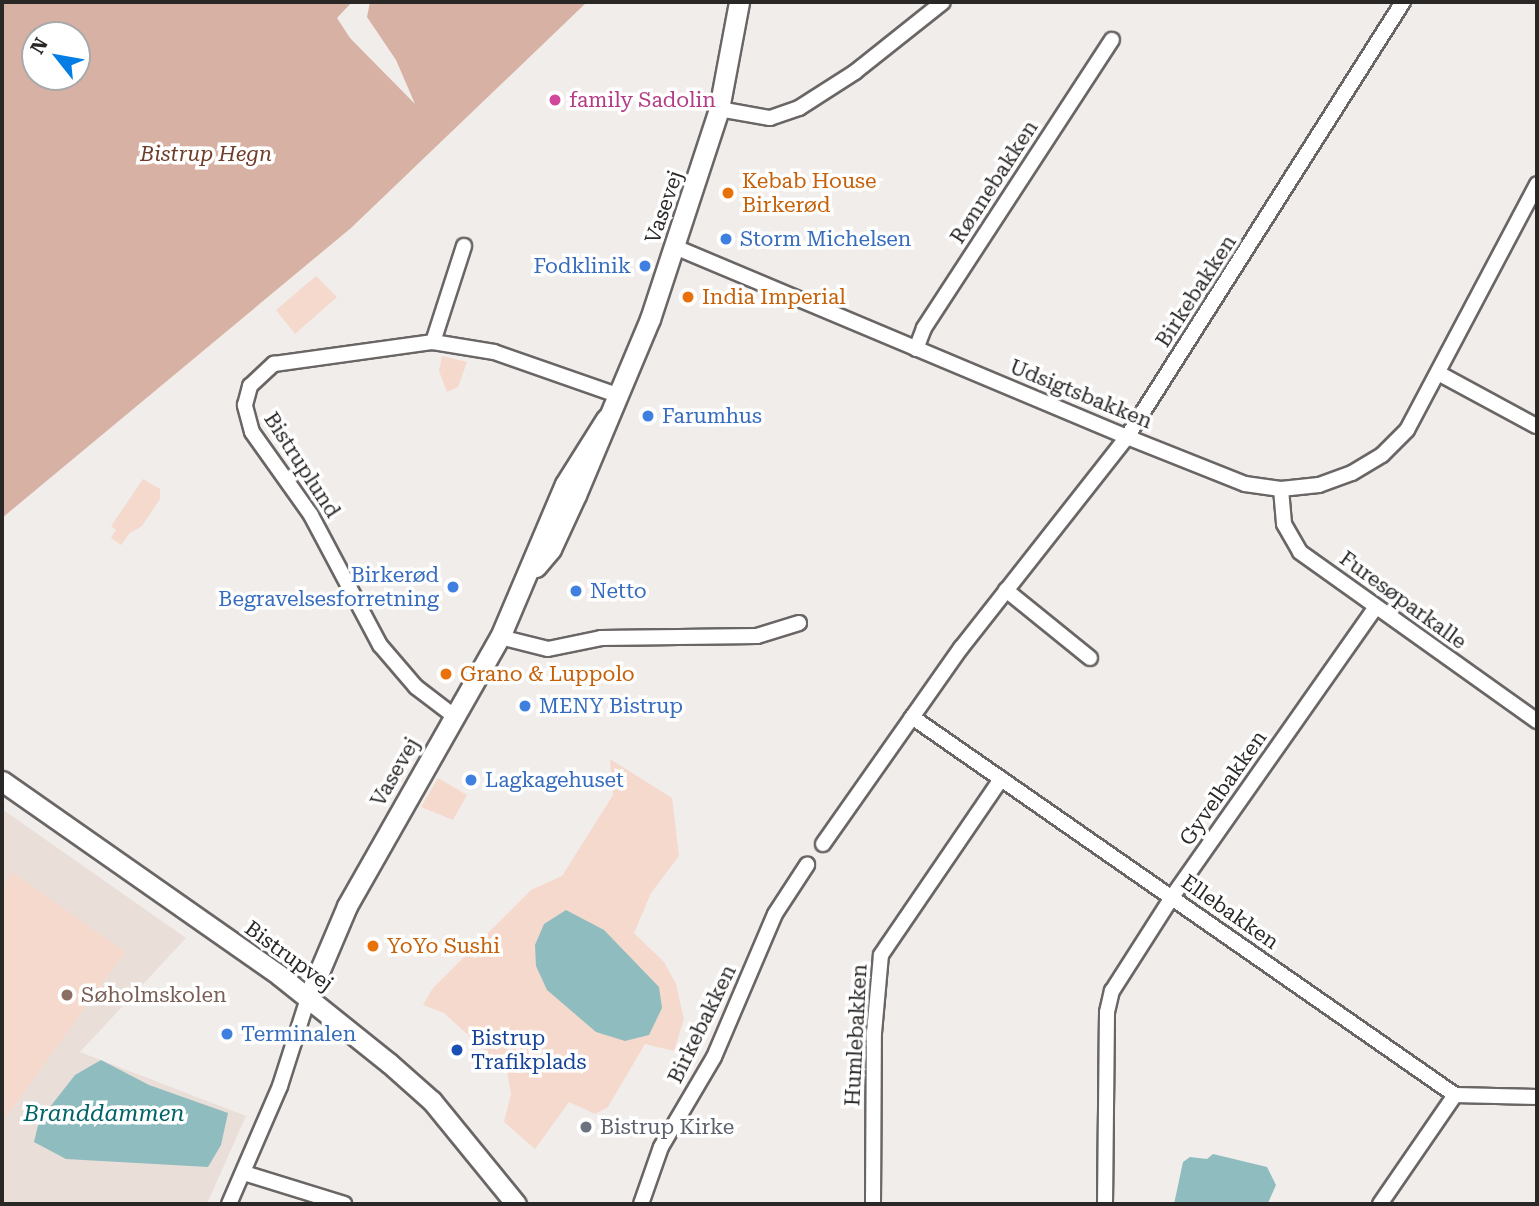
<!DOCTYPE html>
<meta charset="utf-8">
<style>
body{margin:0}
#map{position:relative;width:1539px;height:1206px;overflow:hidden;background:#f1edeb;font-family:"Roboto Serif",serif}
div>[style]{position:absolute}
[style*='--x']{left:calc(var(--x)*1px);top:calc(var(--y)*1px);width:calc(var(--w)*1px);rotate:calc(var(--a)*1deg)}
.built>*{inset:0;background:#eaded9}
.green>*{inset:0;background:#f6d9cd}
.forest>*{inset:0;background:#d7b2a4}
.water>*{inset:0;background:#8fbcbe}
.roads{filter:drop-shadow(2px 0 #6a6665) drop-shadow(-2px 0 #6a6665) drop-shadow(0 2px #6a6665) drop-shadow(0 -2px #6a6665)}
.street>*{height:14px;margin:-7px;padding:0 7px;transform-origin:7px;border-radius:7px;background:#fff}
.secondary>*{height:19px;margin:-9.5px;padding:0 9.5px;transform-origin:9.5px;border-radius:9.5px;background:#fff}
.dots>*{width:19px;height:19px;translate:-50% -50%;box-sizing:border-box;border:4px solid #fff;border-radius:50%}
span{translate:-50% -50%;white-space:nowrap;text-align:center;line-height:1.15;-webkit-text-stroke:7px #fff;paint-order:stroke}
.hotel-label{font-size:21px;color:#b23c85}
.left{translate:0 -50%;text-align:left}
.park-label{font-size:21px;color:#6f3d29;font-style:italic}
.food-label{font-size:21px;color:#c56008}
.street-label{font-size:21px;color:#2a2827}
.shop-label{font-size:21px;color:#366cbe}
.right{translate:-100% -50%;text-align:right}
.education-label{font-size:21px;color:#785e54}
.transit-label{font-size:21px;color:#164399}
.worship-label{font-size:21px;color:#5b616d}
.water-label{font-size:23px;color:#006367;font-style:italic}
.frame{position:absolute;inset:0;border:4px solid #2a2827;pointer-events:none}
.north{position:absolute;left:21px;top:21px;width:70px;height:70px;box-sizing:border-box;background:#fff;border:2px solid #aaa9a9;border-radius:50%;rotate:301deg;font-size:19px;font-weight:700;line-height:28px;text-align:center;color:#2a2827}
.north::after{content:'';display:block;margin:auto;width:24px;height:32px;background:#047de4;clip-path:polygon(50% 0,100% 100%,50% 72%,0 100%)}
</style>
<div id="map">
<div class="built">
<div style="clip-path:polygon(2px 809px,186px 938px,80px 1052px,246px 1116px,207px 1204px,2px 1204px)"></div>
</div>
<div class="green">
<div style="clip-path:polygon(316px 276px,337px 297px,295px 334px,276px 310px)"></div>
<div style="clip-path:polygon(442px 356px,467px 362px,458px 387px,447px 392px,439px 371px)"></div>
<div style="clip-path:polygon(143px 479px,160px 489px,160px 499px,142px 526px,130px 533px,121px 545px,111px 538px,116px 530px,111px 526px)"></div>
<div style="clip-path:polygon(610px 759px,672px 798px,679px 856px,651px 893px,634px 933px,664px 962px,676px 984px,684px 1019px,674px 1051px,645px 1044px,608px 1107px,595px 1114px,569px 1102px,535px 1149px,504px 1122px,511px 1094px,507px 1071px,444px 1013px,423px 1005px,433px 988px,531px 890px,562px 876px,613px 795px)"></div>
<div style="clip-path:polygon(438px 778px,467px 795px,453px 820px,421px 807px)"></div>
<div style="clip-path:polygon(12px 872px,125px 952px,2px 1123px,2px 887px)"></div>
</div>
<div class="forest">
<div style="clip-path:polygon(evenodd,2px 2px,352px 2px,337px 18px,350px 38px,415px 104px,396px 60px,367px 17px,370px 2px,587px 2px,351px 228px,2px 518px,2px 2px,35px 35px,77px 35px,77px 77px,35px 77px,35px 35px)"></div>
</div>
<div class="water">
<div style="clip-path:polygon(566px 910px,604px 930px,659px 987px,662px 1008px,649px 1035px,625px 1041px,596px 1032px,547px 990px,536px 966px,535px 945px,544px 924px)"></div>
<div style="clip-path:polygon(101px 1060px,149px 1085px,228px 1113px,221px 1145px,208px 1167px,66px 1159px,34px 1142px,39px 1121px,75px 1075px)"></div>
<div style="clip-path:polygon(1213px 1154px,1267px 1167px,1276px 1185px,1268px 1203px,1174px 1204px,1183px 1162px,1190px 1157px,1207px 1159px)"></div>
</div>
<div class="roads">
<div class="street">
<div style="--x:719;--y:109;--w:52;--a:10"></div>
<div style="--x:770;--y:118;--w:31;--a:-19"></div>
<div style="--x:799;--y:108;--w:67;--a:-32.7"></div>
<div style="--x:855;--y:72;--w:112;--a:-38.5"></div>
<div style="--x:675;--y:247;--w:490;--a:22.8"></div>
<div style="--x:1127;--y:437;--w:127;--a:21.7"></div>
<div style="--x:1245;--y:484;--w:36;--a:8"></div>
<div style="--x:1281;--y:489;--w:38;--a:-6"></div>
<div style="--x:1319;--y:485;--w:35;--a:-20"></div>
<div style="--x:1352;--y:473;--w:35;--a:-31"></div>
<div style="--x:1382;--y:455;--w:35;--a:-45"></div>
<div style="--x:1407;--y:430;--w:278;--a:-62.1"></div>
<div style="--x:433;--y:342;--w:101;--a:-72.1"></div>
<div style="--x:916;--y:349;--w:22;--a:-69"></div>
<div style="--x:924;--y:328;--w:344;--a:-56.9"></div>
<div style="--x:1440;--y:374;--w:109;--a:28.4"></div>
<div style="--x:1281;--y:489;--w:35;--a:85"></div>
<div style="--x:1284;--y:524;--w:32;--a:60"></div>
<div style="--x:1300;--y:552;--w:291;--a:35.5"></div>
<div style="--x:1006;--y:590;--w:108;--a:39"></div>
<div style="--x:500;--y:637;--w:49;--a:14"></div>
<div style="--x:548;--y:649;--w:54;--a:-11.7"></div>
<div style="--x:601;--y:638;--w:156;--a:-0.7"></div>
<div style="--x:757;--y:636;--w:44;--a:-17.2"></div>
<div style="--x:454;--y:716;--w:48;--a:-142.7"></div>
<div style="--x:416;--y:687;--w:55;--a:-130.6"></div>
<div style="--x:380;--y:645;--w:147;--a:-118"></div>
<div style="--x:311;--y:515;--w:102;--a:-125.4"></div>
<div style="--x:252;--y:432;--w:28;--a:-105"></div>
<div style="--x:245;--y:405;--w:20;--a:-75"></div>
<div style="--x:250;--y:386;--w:33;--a:-43"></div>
<div style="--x:274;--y:364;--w:161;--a:-7.9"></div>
<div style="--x:433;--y:342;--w:62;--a:9.3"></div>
<div style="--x:494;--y:352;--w:130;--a:19.3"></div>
<div style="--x:912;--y:717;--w:662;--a:34.84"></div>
<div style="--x:1455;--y:1095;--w:82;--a:1.4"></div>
<div style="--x:823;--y:844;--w:240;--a:-54.9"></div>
<div style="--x:961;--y:648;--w:268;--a:-51.8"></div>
<div style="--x:1127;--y:437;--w:515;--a:-57.61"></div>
<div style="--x:244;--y:1173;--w:105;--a:17.2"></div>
<div style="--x:229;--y:1204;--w:129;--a:-66.6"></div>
<div style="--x:280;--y:1086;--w:92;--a:-72.3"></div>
<div style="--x:641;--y:1204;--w:60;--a:-70.7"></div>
<div style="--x:661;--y:1147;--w:104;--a:-59.5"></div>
<div style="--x:714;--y:1057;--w:155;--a:-66.9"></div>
<div style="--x:775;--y:914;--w:59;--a:-56.9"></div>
<div style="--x:873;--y:1204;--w:171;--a:-89.7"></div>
<div style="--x:874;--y:1033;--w:78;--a:-84.9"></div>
<div style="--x:881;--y:955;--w:213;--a:-55.7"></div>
<div style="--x:1105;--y:1204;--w:192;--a:-89.4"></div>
<div style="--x:1107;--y:1012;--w:22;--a:-77"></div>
<div style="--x:1112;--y:991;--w:112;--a:-57.4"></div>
<div style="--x:1172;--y:897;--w:353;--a:-54.9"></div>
<div style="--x:1380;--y:1204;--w:132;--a:-55.5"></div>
</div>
<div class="secondary">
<div style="--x:536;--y:567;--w:23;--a:-50"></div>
<div style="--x:551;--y:549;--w:60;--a:-65.2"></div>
<div style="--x:576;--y:495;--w:191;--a:-67.2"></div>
<div style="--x:650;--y:319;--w:221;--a:-71.8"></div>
<div style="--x:719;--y:109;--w:109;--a:-79.4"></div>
<div style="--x:2;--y:781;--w:338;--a:35"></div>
<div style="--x:279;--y:975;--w:141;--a:38.7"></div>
<div style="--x:389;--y:1063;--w:57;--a:41.5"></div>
<div style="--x:432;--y:1101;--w:133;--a:50.8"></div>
<div style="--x:308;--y:998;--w:100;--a:-67"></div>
<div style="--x:347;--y:906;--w:309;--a:-60.4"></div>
<div style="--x:500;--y:637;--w:166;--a:-67"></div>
<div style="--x:565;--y:484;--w:77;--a:-57.8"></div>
</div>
</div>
<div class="dots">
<div style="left:555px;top:100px;background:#d1479c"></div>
<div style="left:728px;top:193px;background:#e8710a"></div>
<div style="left:726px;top:239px;background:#3f7fe0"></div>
<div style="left:645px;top:266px;background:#3f7fe0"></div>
<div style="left:688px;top:297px;background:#e8710a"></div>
<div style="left:648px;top:416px;background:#3f7fe0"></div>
<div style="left:453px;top:587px;background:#3f7fe0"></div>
<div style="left:576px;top:591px;background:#3f7fe0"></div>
<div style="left:446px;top:674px;background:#e8710a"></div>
<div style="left:525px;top:706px;background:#3f7fe0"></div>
<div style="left:471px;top:780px;background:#3f7fe0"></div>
<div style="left:373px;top:946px;background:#e8710a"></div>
<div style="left:67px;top:995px;background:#8d6e63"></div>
<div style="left:227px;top:1034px;background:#3f7fe0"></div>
<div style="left:457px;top:1050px;background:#1a4fb4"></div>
<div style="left:586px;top:1127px;background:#6b7280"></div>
</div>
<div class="hotel-label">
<span class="left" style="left:569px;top:100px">family Sadolin</span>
</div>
<div class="park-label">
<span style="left:206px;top:154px">Bistrup Hegn</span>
</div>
<div class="food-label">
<span class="left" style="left:742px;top:193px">Kebab House<br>Birkerød</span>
<span class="left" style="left:702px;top:297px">India Imperial</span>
<span class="left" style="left:460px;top:674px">Grano &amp; Luppolo</span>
<span class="left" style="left:387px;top:946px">YoYo Sushi</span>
</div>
<div class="street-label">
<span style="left:994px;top:182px;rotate:-57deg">Rønnebakken</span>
<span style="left:664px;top:207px;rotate:-71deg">Vasevej</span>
<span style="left:1196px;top:291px;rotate:-57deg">Birkebakken</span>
<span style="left:1081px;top:394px;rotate:22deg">Udsigtsbakken</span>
<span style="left:302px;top:465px;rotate:57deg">Bistruplund</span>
<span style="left:1403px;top:600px;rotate:36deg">Furesøparkalle</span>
<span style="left:395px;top:772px;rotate:-60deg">Vasevej</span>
<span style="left:1223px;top:788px;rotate:-55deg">Gyvelbakken</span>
<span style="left:1230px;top:912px;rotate:35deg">Ellebakken</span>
<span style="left:289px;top:956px;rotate:36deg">Bistrupvej</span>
<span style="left:702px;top:1024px;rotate:-64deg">Birkebakken</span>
<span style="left:856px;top:1035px;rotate:-87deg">Humlebakken</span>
</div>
<div class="shop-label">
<span class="left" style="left:740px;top:239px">Storm Michelsen</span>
<span class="right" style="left:631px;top:266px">Fodklinik</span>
<span class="left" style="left:662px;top:416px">Farumhus</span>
<span class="right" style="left:439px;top:587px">Birkerød<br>Begravelsesforretning</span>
<span class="left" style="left:590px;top:591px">Netto</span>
<span class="left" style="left:539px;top:706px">MENY Bistrup</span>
<span class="left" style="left:485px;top:780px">Lagkagehuset</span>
<span class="left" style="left:241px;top:1034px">Terminalen</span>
</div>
<div class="education-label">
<span class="left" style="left:81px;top:995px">Søholmskolen</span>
</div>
<div class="transit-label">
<span class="left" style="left:471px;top:1050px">Bistrup<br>Trafikplads</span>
</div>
<div class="worship-label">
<span class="left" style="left:600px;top:1127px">Bistrup Kirke</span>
</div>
<div class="water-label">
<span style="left:104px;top:1114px">Branddammen</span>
</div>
<div class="frame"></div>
<div class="north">N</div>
</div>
